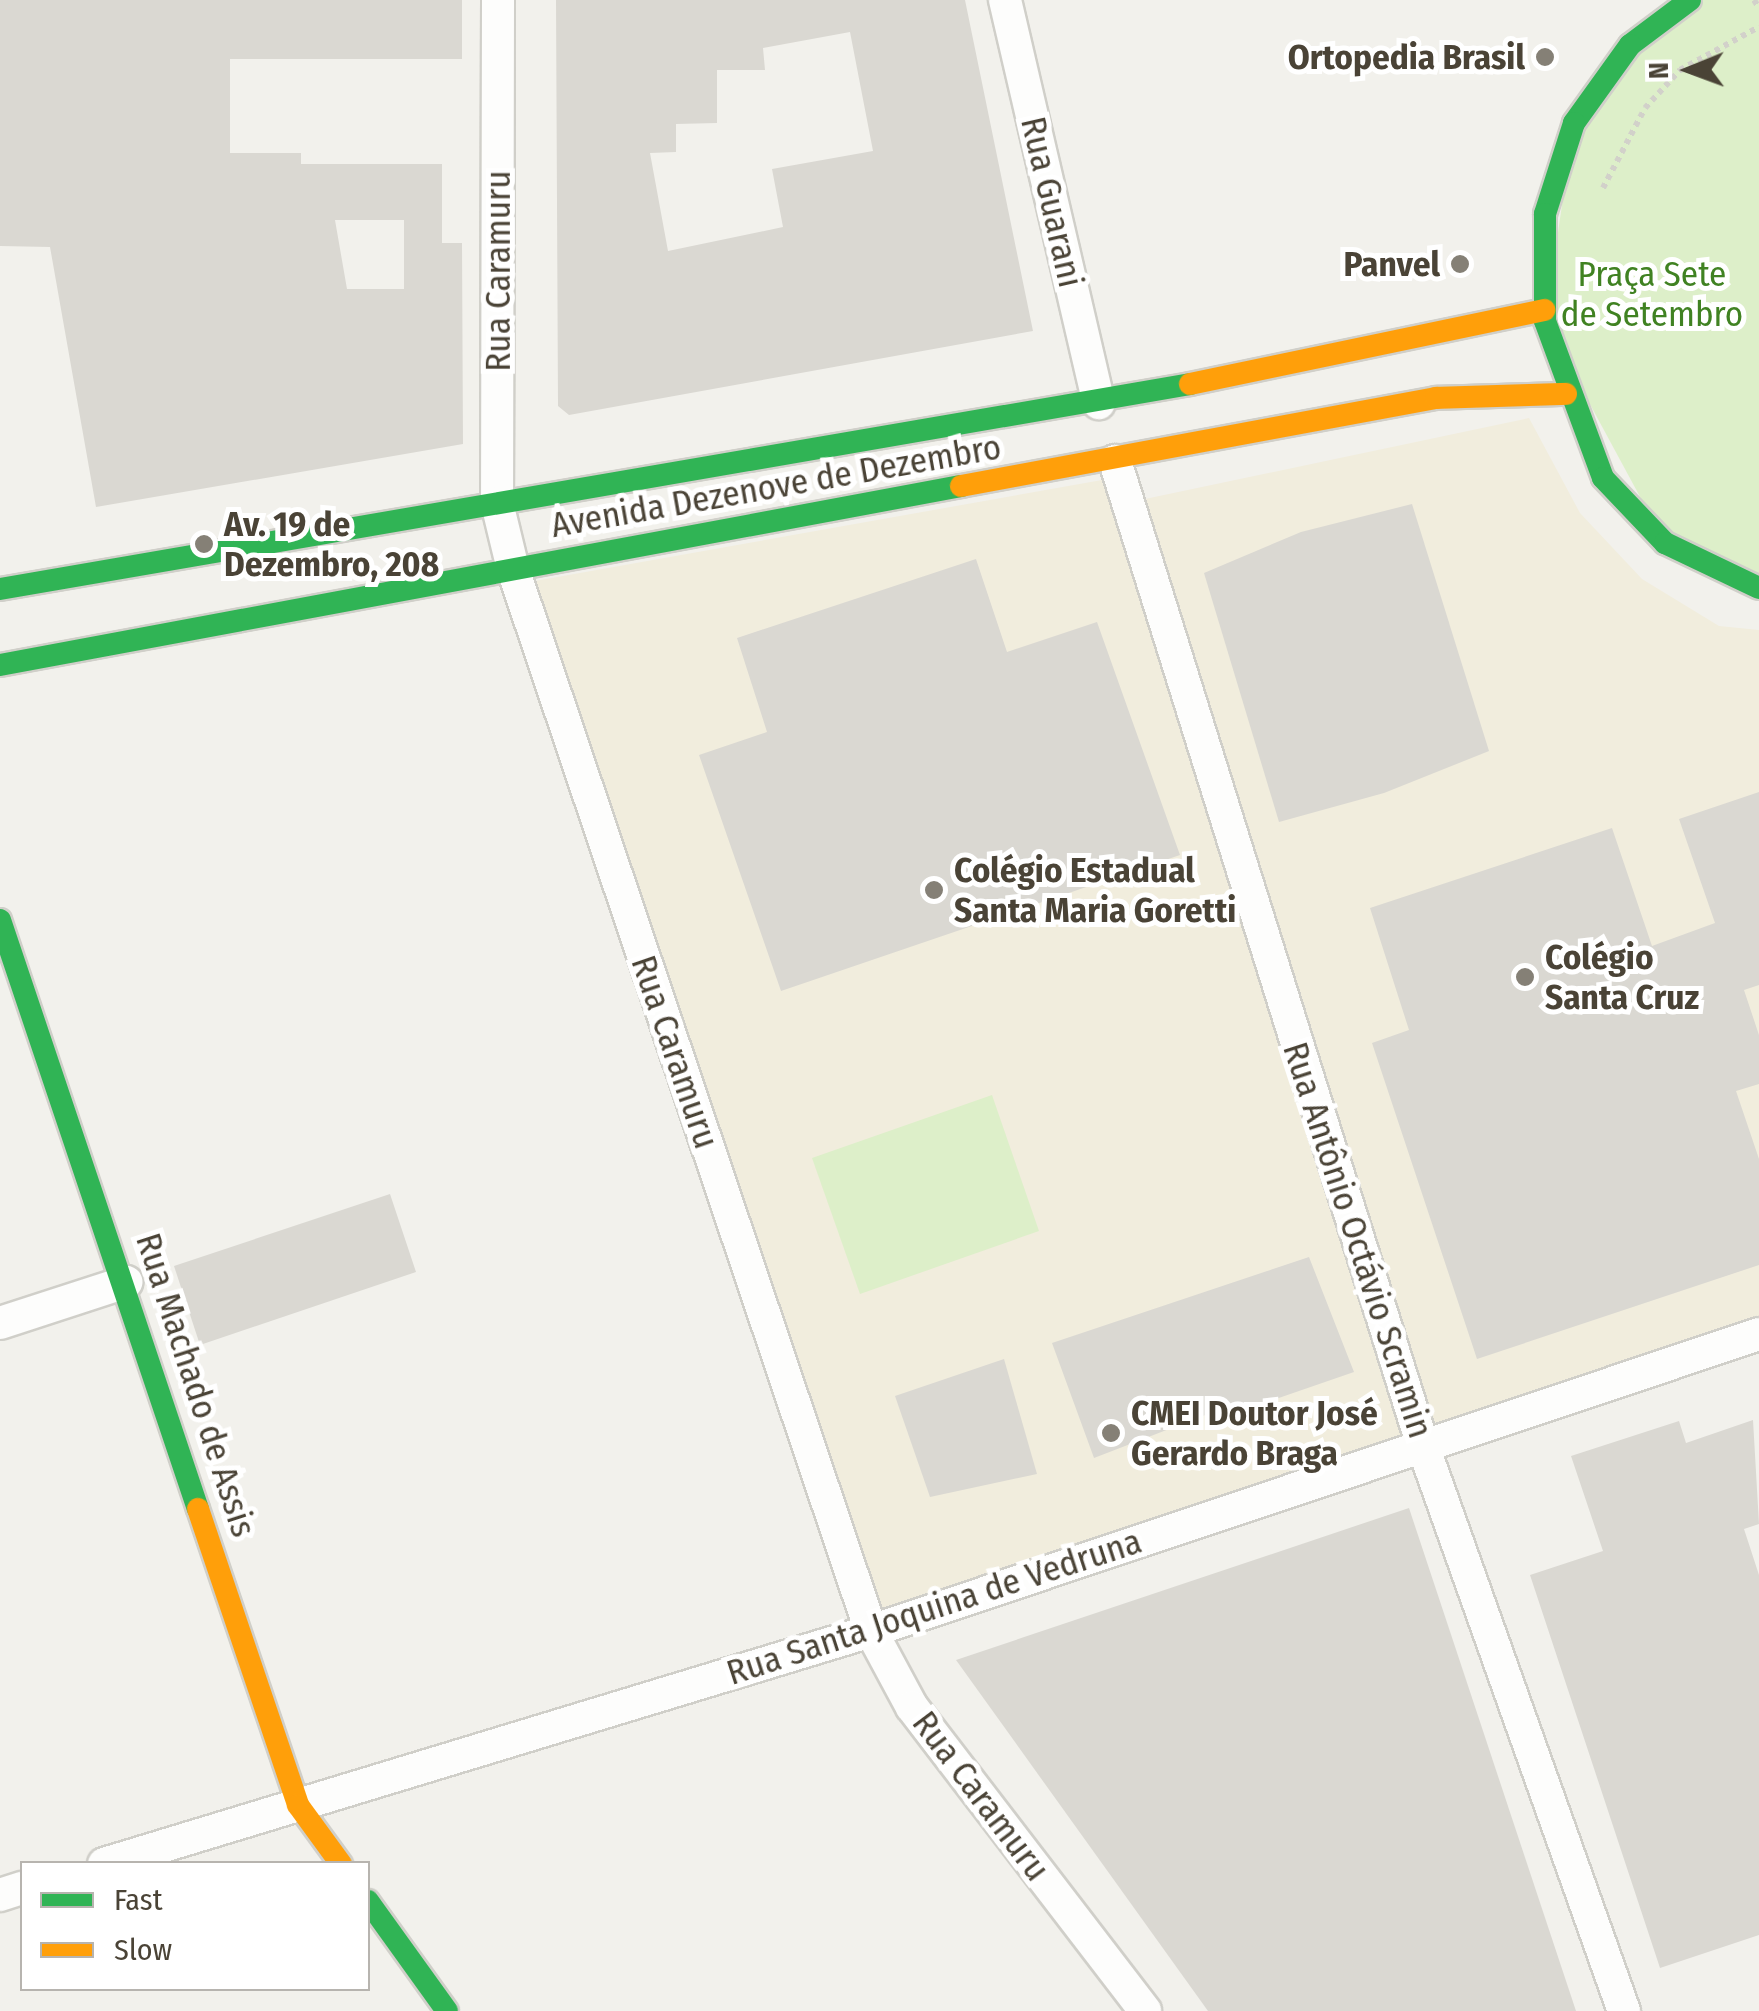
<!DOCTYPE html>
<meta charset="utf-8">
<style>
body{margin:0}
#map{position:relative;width:1759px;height:2011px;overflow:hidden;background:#f2f1ec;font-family:"Fira Sans Condensed",sans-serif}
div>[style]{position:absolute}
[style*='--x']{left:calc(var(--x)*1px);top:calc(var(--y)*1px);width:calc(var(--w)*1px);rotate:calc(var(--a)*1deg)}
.education>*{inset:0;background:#f1eddd}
.green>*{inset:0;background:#ddefc9}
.building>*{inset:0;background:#dad8d2}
.path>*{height:6px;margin-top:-3px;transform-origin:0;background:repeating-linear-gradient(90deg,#d2d1ca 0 5px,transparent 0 10px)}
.roads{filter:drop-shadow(2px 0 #d0cfc9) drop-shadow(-2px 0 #d0cfc9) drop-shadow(0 2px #d0cfc9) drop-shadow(0 -2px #d0cfc9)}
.street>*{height:32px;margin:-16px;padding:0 16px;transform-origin:16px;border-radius:16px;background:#fdfdfc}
.fast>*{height:22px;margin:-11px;padding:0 11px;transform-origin:11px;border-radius:11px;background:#30b455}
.slow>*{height:22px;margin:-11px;padding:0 11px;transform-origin:11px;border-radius:11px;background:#ff9f0a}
.dots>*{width:28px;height:28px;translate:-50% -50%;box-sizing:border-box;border:5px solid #fff;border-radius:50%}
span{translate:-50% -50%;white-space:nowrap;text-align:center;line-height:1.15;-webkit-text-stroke:10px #fff;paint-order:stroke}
.poi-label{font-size:35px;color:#4a4336;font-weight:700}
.right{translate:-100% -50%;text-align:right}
.left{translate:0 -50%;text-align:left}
.street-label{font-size:35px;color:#4a4336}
.park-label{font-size:35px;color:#408222}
.legend{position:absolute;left:20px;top:1861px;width:350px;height:130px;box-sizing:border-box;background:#fff;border:2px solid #b7b4af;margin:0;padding:12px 18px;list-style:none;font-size:30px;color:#4a4336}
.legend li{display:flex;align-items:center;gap:20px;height:50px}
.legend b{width:50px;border:2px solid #b7b4af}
.north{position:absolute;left:1639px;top:20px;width:100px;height:100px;-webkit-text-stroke:8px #fff;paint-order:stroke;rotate:269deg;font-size:28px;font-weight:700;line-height:40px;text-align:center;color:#4a4336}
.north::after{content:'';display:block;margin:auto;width:35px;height:45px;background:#4a4336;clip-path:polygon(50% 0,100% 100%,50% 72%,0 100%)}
</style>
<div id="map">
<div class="education">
<div style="clip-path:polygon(1529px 418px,1580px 513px,1642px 579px,1719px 626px,1759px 630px,1759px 1325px,1431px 1432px,1145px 499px)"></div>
<div style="clip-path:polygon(1119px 477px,1423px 1446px,871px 1631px,518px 584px)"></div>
</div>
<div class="green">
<div style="clip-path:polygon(1690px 0,1759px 0,1759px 588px,1665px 543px,1545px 321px,1574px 123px)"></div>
<div style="clip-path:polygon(992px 1095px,1039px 1231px,860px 1294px,812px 1158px)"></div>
</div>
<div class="building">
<div style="clip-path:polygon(evenodd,0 0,462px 0,462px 59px,230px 59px,230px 153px,301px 153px,301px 164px,442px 164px,442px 243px,462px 243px,463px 444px,96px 507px,50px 247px,0 246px,0 0,335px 220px,404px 220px,404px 289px,347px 289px,335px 220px)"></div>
<div style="clip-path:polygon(evenodd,556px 0,965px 0,1033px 331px,569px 415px,558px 406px,556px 0,850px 32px,873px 151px,772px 169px,783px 227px,668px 251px,650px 153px,676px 152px,676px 124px,717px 123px,717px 70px,765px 70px,763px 48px,850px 32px)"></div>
<div style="clip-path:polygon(1412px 504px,1489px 751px,1384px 793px,1279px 822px,1204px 573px,1301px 532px)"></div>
<div style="clip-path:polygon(976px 559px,1007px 652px,1097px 622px,1180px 855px,781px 991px,699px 755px,767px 732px,737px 638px)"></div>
<div style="clip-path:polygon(1759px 792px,1759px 985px,1744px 990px,1759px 1035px,1759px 1084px,1736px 1091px,1759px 1159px,1759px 1265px,1477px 1359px,1372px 1043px,1409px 1030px,1370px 908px,1612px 828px,1652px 946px,1715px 923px,1679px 819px)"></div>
<div style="clip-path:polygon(390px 1194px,416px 1272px,200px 1345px,174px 1266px)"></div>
<div style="clip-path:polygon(1309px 1257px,1354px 1372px,1229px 1415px,1226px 1407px,1094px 1458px,1052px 1343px)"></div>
<div style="clip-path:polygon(1004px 1359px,1037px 1474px,930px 1497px,895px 1396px)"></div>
<div style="clip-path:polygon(1753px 1420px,1759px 1524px,1744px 1529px,1759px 1575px,1759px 1935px,1660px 1968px,1530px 1575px,1603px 1551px,1571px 1456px,1679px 1421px,1686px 1443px)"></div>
<div style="clip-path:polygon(1409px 1508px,1576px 2011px,1208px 2011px,956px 1660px)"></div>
</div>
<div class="path">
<div style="--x:1754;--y:0;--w:9;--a:58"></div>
<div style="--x:1603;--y:188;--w:90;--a:-62.3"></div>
<div style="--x:1645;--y:108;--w:52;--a:-47.4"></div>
<div style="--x:1680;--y:70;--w:90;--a:-28.6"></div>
</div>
<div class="roads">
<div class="street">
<div style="--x:498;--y:0;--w:503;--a:90.11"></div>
<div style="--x:497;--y:503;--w:68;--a:76.4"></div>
<div style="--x:513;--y:569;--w:1121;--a:71.37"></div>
<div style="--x:871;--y:1631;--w:86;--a:61.7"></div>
<div style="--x:912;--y:1707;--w:383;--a:52.5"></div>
<div style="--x:1005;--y:0;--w:414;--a:76.9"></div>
<div style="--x:1115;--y:461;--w:1032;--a:72.64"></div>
<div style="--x:1423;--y:1446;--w:600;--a:70.42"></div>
<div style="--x:0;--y:1323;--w:133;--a:-18"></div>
<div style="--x:104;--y:1864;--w:802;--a:-16.9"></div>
<div style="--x:871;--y:1631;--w:936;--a:-18.49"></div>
<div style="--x:0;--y:1895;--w:23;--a:-18"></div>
</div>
<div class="fast">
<div style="--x:1690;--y:0;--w:75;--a:143.1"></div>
<div style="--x:1630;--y:45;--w:96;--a:125.7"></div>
<div style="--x:1574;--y:123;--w:96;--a:107.7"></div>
<div style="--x:1545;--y:214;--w:107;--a:90"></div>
<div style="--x:1545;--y:321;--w:167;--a:69.7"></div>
<div style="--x:1603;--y:478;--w:90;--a:46.4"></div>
<div style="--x:1665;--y:543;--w:104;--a:25.6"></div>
<div style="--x:0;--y:589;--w:1208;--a:-9.77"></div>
<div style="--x:0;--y:665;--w:978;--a:-10.55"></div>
<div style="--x:0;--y:920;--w:621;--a:71.42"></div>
<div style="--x:368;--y:1901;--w:135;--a:54.3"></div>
</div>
<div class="slow">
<div style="--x:1190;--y:384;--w:362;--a:-11.8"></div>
<div style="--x:961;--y:486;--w:483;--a:-10.5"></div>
<div style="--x:1436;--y:398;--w:130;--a:-1.8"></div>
<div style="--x:198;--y:1509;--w:312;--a:71.3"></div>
<div style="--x:298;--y:1805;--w:73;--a:53.9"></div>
</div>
</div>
<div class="dots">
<div style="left:1545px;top:57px;background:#858076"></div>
<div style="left:1460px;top:264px;background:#858076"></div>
<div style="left:204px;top:544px;background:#858076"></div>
<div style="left:934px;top:890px;background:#858076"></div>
<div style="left:1525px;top:977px;background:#858076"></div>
<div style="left:1111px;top:1433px;background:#858076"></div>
</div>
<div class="poi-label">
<span class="right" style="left:1525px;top:57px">Ortopedia Brasil</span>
<span class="right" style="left:1440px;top:264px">Panvel</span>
<span class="left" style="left:224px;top:544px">Av. 19 de<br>Dezembro, 208</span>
<span class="left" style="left:954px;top:890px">Colégio Estadual<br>Santa Maria Goretti</span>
<span class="left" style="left:1545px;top:977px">Colégio<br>Santa Cruz</span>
<span class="left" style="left:1131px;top:1433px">CMEI Doutor José<br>Gerardo Braga</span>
</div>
<div class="street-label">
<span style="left:1052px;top:202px;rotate:77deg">Rua Guarani</span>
<span style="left:498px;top:271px;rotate:-90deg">Rua Caramuru</span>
<span style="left:776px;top:486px;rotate:-10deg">Avenida Dezenove de Dezembro</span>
<span style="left:675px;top:1052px;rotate:71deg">Rua Caramuru</span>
<span style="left:1358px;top:1240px;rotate:72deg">Rua Antônio Octávio Scramin</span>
<span style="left:196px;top:1385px;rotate:72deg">Rua Machado de Assis</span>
<span style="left:934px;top:1607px;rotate:-18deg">Rua Santa Joquina de Vedruna</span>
<span style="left:981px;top:1796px;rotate:53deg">Rua Caramuru</span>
</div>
<div class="park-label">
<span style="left:1652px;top:294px">Praça Sete<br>de Setembro</span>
</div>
<ul class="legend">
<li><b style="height:12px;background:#30b455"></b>Fast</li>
<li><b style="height:12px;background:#ff9f0a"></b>Slow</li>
</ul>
<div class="north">N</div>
</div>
